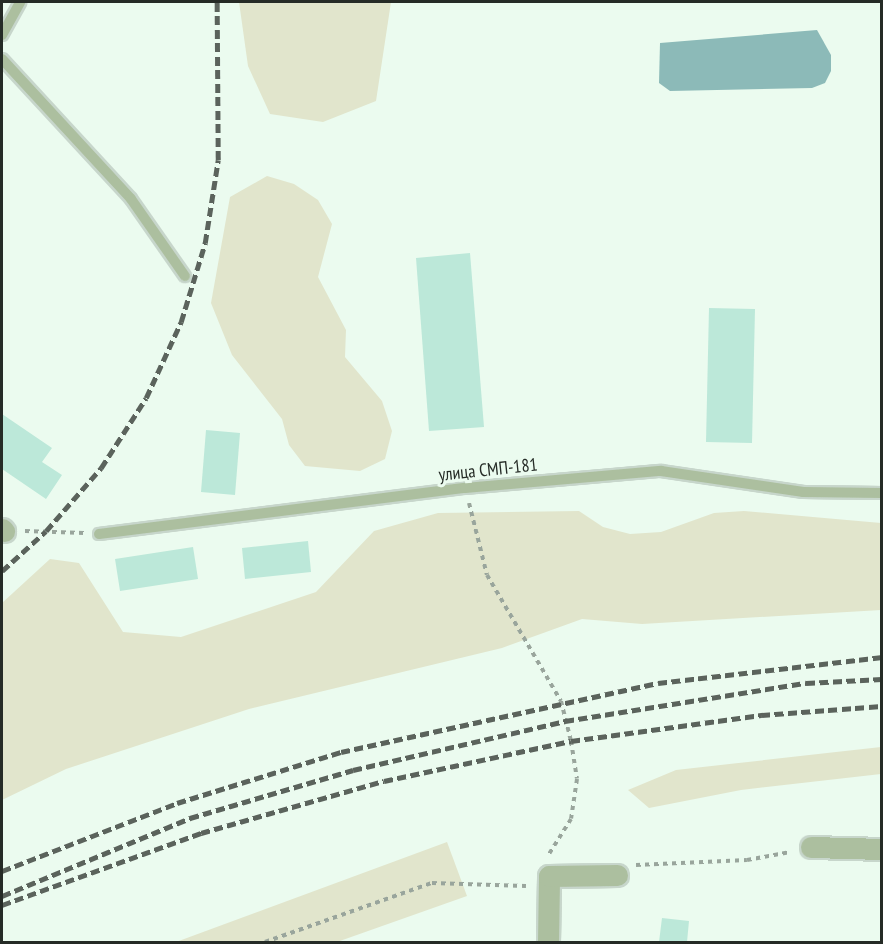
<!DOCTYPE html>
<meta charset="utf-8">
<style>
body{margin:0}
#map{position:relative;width:883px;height:944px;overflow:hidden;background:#ebfbef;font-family:"PT Sans Narrow",sans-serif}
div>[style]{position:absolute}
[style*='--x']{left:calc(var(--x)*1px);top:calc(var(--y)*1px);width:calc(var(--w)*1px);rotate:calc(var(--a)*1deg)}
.green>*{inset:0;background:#e1e5cc}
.water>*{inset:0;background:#8cbab8}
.building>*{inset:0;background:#bce8d9}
.path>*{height:4px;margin-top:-2px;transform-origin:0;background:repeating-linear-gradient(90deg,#99a59c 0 4.5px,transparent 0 9px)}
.roads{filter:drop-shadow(2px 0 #c7d6cb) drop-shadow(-2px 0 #c7d6cb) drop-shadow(0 2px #c7d6cb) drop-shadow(0 -2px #c7d6cb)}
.service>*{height:10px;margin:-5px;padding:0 5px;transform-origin:5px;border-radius:5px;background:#acbf9f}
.minor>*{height:21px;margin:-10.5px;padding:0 10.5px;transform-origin:10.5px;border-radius:10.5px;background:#acbf9f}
.rail>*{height:4.5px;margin-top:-2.25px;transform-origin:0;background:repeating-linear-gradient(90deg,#5b635c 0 9px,transparent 0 13.5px)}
span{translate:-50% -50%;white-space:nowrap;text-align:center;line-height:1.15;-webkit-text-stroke:6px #ebfbef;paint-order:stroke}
.street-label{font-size:18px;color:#252b26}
.frame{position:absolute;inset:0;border:3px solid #252b26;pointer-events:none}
</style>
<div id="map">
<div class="green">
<div style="clip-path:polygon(239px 2px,391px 2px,376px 101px,323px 122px,270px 114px,248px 66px)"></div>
<div style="clip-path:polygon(267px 176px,294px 184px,318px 200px,332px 224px,318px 277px,346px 330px,345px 357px,382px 401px,392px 431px,385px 459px,360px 471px,305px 466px,289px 445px,282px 419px,232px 355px,211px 303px,230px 197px)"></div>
<div style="clip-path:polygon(579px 511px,603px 527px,630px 534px,661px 532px,714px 513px,744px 511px,881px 523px,881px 610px,642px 624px,582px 619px,502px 648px,249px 709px,66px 769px,2px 800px,2px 603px,50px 559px,79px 563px,123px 632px,181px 637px,316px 592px,374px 531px,438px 513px)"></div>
<div style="clip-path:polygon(881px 747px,881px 774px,741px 790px,649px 808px,628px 790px,676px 770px)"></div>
<div style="clip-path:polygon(447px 842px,467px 896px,337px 942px,176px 942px)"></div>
</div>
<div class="water">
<div style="clip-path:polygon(817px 30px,831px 55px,831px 71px,825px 83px,812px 88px,670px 91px,659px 83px,660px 43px)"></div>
</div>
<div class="building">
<div style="clip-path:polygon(470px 253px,484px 427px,429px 431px,416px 258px)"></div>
<div style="clip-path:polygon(709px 308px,755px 309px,752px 443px,706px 442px)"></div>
<div style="clip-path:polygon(2px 414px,52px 448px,42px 462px,62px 475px,46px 499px,2px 469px)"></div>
<div style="clip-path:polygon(206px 430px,240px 433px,235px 495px,201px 492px)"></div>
<div style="clip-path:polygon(308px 541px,311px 572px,245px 579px,242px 548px)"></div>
<div style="clip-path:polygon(193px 547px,198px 579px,120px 591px,115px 559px)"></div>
<div style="clip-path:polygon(662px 918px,689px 921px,687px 942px,659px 942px)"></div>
</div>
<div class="path">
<div style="--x:469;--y:503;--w:74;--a:76"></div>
<div style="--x:487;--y:575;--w:146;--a:59.6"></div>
<div style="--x:561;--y:701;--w:41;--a:76"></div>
<div style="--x:571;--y:741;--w:38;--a:81"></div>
<div style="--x:577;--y:779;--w:40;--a:98.5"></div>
<div style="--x:571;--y:819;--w:41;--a:122.2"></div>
<div style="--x:25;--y:531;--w:59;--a:1.9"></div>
<div style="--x:636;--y:865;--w:111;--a:-2.6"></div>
<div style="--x:747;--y:860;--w:44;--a:-10.5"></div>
<div style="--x:265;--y:942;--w:177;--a:-19.5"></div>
<div style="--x:432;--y:883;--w:94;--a:1.8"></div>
</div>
<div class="roads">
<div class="service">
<div style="--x:2;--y:35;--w:38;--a:-61"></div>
<div style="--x:2;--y:59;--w:190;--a:47.3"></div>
<div style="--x:131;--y:199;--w:94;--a:55"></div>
<div style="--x:99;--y:534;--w:369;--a:-7.2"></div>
<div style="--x:465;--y:488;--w:197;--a:-5"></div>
<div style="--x:661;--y:471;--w:144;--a:8.4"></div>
<div style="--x:803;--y:492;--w:79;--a:0.7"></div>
</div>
<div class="minor">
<div style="--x:2;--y:529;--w:3;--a:45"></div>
<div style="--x:811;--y:847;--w:71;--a:1.6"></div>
<div style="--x:548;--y:942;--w:66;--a:-89.1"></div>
<div style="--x:549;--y:876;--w:68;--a:-0.8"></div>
</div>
</div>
<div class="rail">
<div style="--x:2;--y:571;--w:59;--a:-42.3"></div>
<div style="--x:46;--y:531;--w:84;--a:-48.9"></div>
<div style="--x:101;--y:468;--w:83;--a:-57.3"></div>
<div style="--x:146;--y:398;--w:84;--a:-65.3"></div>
<div style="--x:181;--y:322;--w:83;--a:-73.1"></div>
<div style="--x:205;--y:243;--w:84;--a:-81.1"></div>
<div style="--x:218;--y:160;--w:158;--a:-90.4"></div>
<div style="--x:2;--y:871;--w:188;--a:-21.2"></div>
<div style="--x:177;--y:803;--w:172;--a:-17.3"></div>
<div style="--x:341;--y:752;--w:324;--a:-12.3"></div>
<div style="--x:658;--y:683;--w:226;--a:-6.6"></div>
<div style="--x:2;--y:896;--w:204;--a:-22.5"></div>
<div style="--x:190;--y:818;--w:170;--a:-16.4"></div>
<div style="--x:353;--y:770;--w:218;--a:-13"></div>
<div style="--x:565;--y:721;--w:244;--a:-9"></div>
<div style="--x:806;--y:683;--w:76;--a:-3"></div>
<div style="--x:2;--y:905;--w:212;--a:-19.9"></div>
<div style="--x:201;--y:833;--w:190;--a:-15.9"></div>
<div style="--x:384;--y:781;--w:191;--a:-12.1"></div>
<div style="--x:571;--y:741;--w:192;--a:-7.8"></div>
<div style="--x:761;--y:715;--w:121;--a:-4.3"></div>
</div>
<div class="street-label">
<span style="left:488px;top:470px;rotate:-6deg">улица СМП-181</span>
</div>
<div class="frame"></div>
</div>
